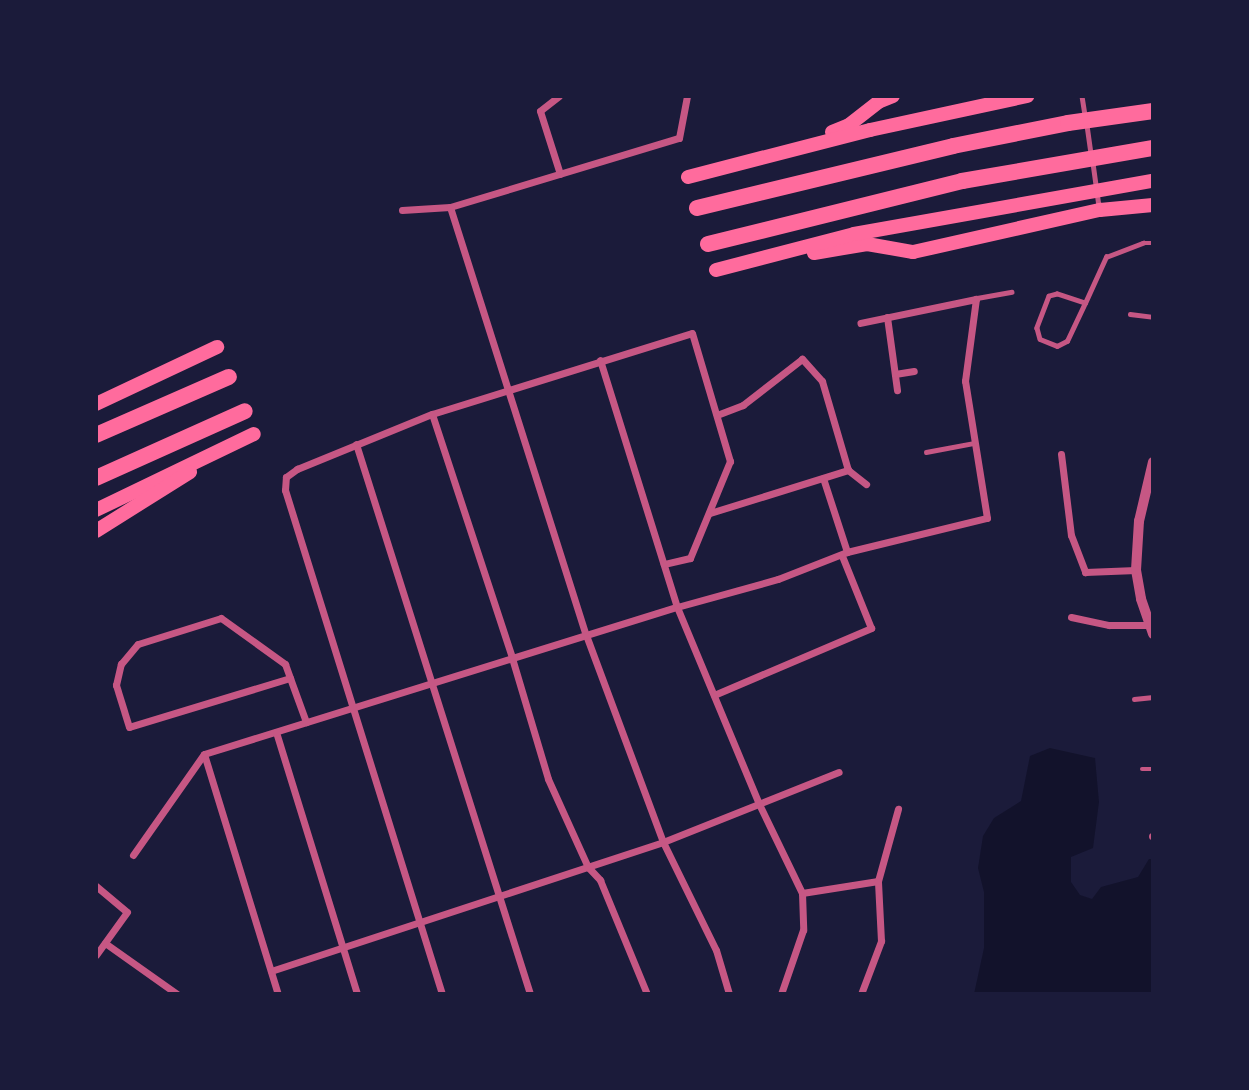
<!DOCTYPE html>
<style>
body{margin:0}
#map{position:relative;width:1249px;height:1090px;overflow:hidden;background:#1b1b3a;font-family:Raleway,sans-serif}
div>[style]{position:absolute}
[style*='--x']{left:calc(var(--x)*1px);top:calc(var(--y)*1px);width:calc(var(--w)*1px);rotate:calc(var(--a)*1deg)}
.water>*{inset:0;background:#12122b}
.service>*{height:4.5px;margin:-2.25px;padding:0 2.25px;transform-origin:2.25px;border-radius:2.25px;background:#c65784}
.minor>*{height:7px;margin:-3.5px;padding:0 3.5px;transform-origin:3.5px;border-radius:3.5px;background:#c65784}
.tertiary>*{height:10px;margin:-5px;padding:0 5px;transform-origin:5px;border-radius:5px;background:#c65784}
.trunk>*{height:14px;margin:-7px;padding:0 7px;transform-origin:7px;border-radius:7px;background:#ff6b9d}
.motorway>*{height:16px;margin:-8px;padding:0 8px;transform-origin:8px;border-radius:8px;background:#ff6b9d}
span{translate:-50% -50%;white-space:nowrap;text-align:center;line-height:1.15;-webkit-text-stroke:7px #1b1b3a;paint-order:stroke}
.frame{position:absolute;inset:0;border:98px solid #1b1b3a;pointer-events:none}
</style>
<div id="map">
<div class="water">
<div style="clip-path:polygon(1050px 748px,1095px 758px,1099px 802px,1093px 848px,1071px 857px,1071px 882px,1080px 895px,1092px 899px,1101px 887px,1138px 877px,1149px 859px,1153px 859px,1153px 994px,974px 994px,984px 948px,984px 892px,978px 868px,983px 836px,994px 818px,1021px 801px,1030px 756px)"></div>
</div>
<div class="service">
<div style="--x:1082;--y:96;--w:20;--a:81"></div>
<div style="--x:1087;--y:125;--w:29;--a:82"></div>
<div style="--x:1093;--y:163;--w:43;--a:82.1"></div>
<div style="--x:977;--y:298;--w:35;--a:-10"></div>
<div style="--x:1085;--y:303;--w:29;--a:-162"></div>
<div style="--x:1057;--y:294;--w:8;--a:166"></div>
<div style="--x:1049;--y:296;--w:34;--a:111"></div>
<div style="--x:1037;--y:328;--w:11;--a:75"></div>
<div style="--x:1040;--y:339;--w:18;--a:22"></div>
<div style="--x:1057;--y:346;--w:11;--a:-27"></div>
<div style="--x:1067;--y:341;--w:42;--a:-64.7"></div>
<div style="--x:1085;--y:303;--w:51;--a:-65.5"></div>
<div style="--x:1106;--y:257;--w:40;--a:-21"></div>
<div style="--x:1143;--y:243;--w:10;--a:0"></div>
<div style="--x:1130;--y:314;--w:23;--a:7"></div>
<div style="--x:926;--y:452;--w:49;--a:-10.6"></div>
<div style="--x:1134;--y:699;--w:19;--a:-6"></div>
<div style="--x:1142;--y:769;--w:11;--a:0"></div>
</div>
<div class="minor">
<div style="--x:559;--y:96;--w:24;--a:142"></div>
<div style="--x:540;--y:111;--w:66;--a:72.4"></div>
<div style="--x:450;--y:207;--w:449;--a:72.4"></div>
<div style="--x:586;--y:635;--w:221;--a:69.6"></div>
<div style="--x:663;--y:842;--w:120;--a:63.9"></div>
<div style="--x:716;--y:950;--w:46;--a:73.5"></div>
<div style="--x:402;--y:210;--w:48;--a:-3.6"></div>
<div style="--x:450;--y:207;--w:239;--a:-16.8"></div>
<div style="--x:679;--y:138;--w:43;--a:-79.2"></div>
<div style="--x:887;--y:317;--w:74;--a:82.2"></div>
<div style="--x:600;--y:360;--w:259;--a:72.7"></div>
<div style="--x:677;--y:607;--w:213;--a:67.4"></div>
<div style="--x:759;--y:804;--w:99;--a:64.2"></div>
<div style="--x:802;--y:893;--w:37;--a:88"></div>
<div style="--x:803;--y:930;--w:68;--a:109"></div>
<div style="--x:895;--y:374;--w:19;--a:-9"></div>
<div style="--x:432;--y:414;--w:257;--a:71.8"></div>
<div style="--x:512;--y:658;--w:126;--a:73.4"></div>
<div style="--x:548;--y:779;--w:97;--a:65.6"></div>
<div style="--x:588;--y:867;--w:18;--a:47"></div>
<div style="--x:600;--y:880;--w:123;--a:67.6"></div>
<div style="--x:356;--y:444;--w:577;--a:72.44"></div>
<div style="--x:1061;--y:454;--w:82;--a:83"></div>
<div style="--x:1071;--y:535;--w:40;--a:69"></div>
<div style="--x:1085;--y:572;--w:51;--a:-2.2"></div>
<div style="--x:848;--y:470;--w:23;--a:38"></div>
<div style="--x:823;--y:478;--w:78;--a:72"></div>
<div style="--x:710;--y:513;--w:145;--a:-17.3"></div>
<div style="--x:848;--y:470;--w:93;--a:-106.3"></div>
<div style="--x:822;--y:381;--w:30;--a:-132"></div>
<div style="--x:802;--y:359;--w:75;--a:142.1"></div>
<div style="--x:743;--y:405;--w:28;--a:159"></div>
<div style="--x:1071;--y:617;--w:39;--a:12"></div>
<div style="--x:1109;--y:625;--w:40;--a:0"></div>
<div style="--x:290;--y:678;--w:168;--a:163.1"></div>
<div style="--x:129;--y:727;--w:44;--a:-107.2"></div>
<div style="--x:116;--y:685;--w:22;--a:-77"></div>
<div style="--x:121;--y:664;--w:26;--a:-50"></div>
<div style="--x:138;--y:644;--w:87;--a:-17.4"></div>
<div style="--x:221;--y:618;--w:79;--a:35.7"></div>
<div style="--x:285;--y:664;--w:15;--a:70"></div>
<div style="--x:290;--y:678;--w:47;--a:70"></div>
<div style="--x:714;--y:695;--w:171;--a:-23.1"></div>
<div style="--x:871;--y:628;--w:78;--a:-111.9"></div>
<div style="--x:276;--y:732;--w:274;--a:72.8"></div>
<div style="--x:204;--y:754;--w:251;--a:72.9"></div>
<div style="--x:1152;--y:836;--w:1;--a:0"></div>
<div style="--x:133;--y:855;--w:123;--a:-54.9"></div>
<div style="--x:204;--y:754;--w:495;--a:-17.3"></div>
<div style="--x:677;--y:607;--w:105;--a:-15.5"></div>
<div style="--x:778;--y:579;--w:74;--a:-21.4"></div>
<div style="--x:847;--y:552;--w:144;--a:-13.7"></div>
<div style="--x:987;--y:518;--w:139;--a:-99.1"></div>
<div style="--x:965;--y:381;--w:83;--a:-82.4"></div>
<div style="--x:976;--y:299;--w:118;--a:168.3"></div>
<div style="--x:96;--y:886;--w:40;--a:40"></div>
<div style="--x:127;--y:912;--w:53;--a:125.8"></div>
<div style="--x:802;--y:893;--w:77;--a:-9"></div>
<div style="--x:105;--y:943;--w:88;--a:35.3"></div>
<div style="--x:271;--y:971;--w:413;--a:-18.2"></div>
<div style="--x:663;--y:842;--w:189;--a:-21.7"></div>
<div style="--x:442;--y:994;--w:528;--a:-107.3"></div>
<div style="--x:285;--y:490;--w:13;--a:-86"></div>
<div style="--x:286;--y:477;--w:14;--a:-36"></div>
<div style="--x:297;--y:469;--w:146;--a:-22.2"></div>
<div style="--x:432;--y:414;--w:272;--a:-17.3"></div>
<div style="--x:692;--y:333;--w:134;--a:73.5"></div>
<div style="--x:730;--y:461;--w:105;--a:112.4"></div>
<div style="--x:690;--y:558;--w:27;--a:167"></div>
<div style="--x:861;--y:994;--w:57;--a:-69.3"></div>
<div style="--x:881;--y:941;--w:60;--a:-92.9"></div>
<div style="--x:878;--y:881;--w:75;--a:-74.5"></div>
</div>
<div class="tertiary">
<div style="--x:1153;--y:462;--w:61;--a:103.3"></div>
<div style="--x:1139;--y:521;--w:49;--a:93.5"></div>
<div style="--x:1136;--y:570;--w:29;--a:80"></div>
<div style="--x:1141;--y:599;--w:37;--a:71"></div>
</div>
<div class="trunk">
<div style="--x:832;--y:132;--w:18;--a:-22"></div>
<div style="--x:849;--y:125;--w:37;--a:-38"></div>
<div style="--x:878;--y:102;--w:16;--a:-22"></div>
<div style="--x:688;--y:177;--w:188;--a:-14.5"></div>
<div style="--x:870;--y:130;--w:161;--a:-12.2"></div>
<div style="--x:814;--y:253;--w:54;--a:-9.6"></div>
<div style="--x:867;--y:244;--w:47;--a:9.9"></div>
<div style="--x:913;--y:252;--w:192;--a:-12.7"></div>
<div style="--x:1100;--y:210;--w:53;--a:-5.4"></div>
<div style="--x:716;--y:270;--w:143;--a:-14.6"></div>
<div style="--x:854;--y:234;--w:304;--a:-10.1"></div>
<div style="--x:96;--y:404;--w:134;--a:-25.2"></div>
<div style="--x:96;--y:510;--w:175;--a:-25.7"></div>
<div style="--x:96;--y:531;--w:111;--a:-32.1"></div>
</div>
<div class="motorway">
<div style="--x:697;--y:208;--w:263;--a:-13.6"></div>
<div style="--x:953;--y:146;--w:117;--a:-11.3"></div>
<div style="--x:1068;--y:123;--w:86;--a:-8"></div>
<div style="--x:708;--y:244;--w:262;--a:-13.9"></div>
<div style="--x:962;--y:181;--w:194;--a:-9.8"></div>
<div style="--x:96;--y:435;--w:145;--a:-23.6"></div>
<div style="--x:96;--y:478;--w:163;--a:-24.2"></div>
</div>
<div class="frame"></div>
</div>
